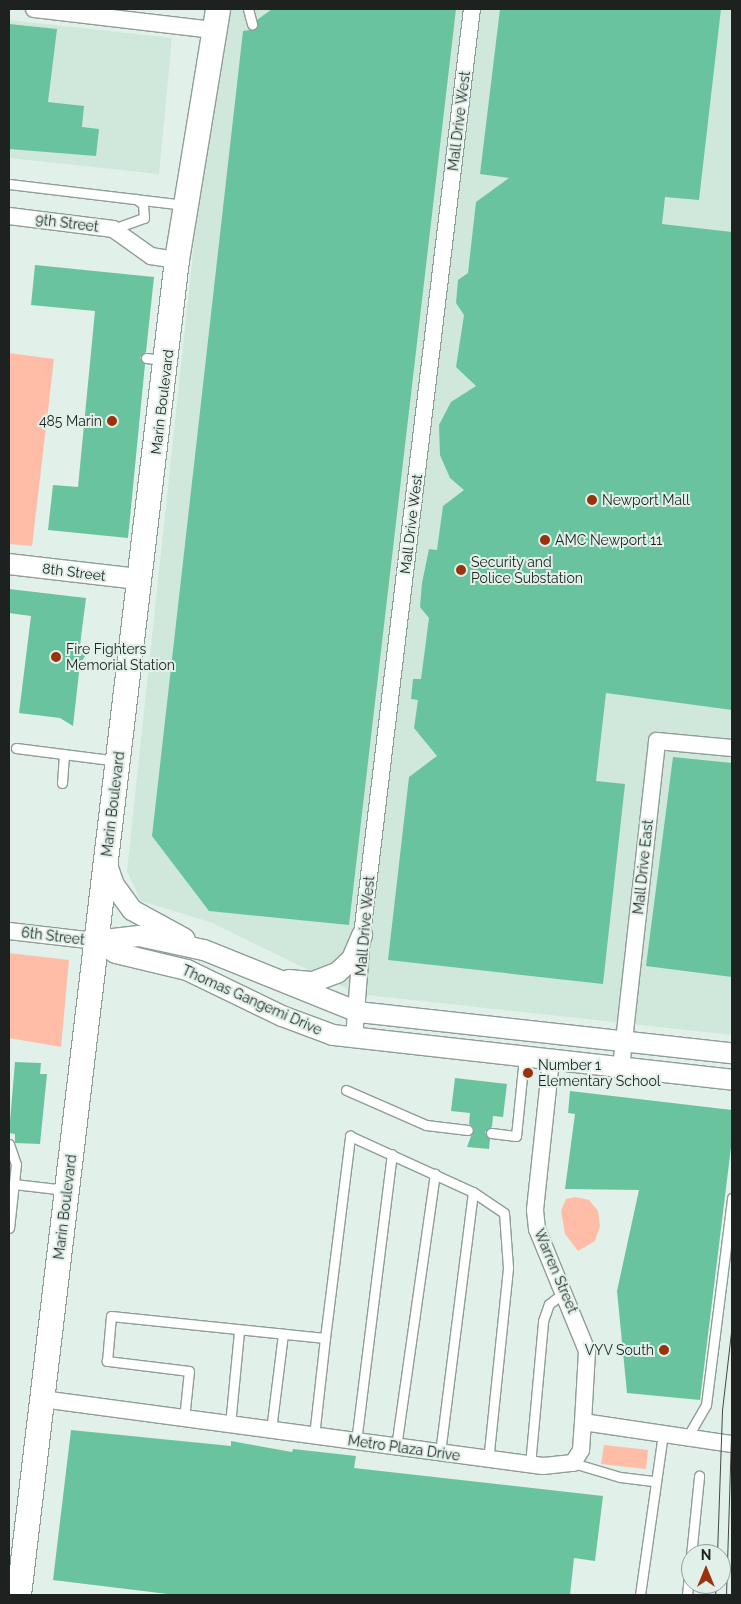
<!DOCTYPE html>
<style>
body{margin:0}
#map{position:relative;width:741px;height:1604px;overflow:hidden;background:#e1f0e9;font-family:Raleway,sans-serif}
div>[style]{position:absolute}
[style*='--x']{left:calc(var(--x)*1px);top:calc(var(--y)*1px);width:calc(var(--w)*1px);rotate:calc(var(--a)*1deg)}
.built>*{inset:0;background:#d0e8dc}
.green>*{inset:0;background:#ffbda8}
.building>*{inset:0;background:#6ac39f}
.roads{filter:drop-shadow(1px 0 #8f9d97) drop-shadow(-1px 0 #8f9d97) drop-shadow(0 1px #8f9d97) drop-shadow(0 -1px #8f9d97)}
.service>*{height:9px;margin:-4.5px;padding:0 4.5px;transform-origin:4.5px;border-radius:4.5px;background:#fff}
.minor>*{height:16px;margin:-8px;padding:0 8px;transform-origin:8px;border-radius:8px;background:#fff}
.tertiary>*{height:20px;margin:-10px;padding:0 10px;transform-origin:10px;border-radius:10px;background:#fff}
.secondary>*{height:24px;margin:-12px;padding:0 12px;transform-origin:12px;border-radius:12px;background:#fff}
.tram>*{height:1px;margin:-0.5px;padding:0 0.5px;transform-origin:0.5px;border-radius:0.5px;background:#434a47}
.bridges{filter:drop-shadow(1px 0 #8f9d97) drop-shadow(-1px 0 #8f9d97) drop-shadow(0 1px #8f9d97) drop-shadow(0 -1px #8f9d97)}
.service-bridge>*{height:9px;margin:-4.5px;padding:0 4.5px;transform-origin:4.5px;border-radius:4.5px;background:#fff}
.dots>*{width:14px;height:14px;translate:-50% -50%;box-sizing:border-box;border:2px solid #e1f0e9;border-radius:50%}
span{translate:-50% -50%;white-space:nowrap;text-align:center;line-height:1.15;-webkit-text-stroke:4px #e1f0e9;paint-order:stroke}
.street-label{font-size:14px;color:#1d2220}
.poi-label{font-size:14px;color:#1d2220}
.right{translate:-100% -50%;text-align:right}
.left{translate:0 -50%;text-align:left}
.frame{position:absolute;inset:0;border:10px solid #1d2220;pointer-events:none}
.north{position:absolute;left:681px;top:1544px;width:50px;height:50px;box-sizing:border-box;background:#e1f0e9;border:1px solid #939e99;border-radius:50%;rotate:0deg;font-size:14px;font-weight:700;line-height:20px;text-align:center;color:#1d2220}
.north::after{content:'';display:block;margin:auto;width:18px;height:22px;background:#9a330d;clip-path:polygon(50% 0,100% 100%,50% 72%,0 100%)}
</style>
<div id="map">
<div class="built">
<div style="clip-path:polygon(219px 9px,732px 9px,732px 1035px,358px 994px,210px 922px,141px 901px,127px 871px)"></div>
<div style="clip-path:polygon(9px 20px,172px 38px,159px 174px,9px 158px)"></div>
</div>
<div class="green">
<div style="clip-path:polygon(9px 353px,54px 359px,32px 546px,9px 544px)"></div>
<div style="clip-path:polygon(9px 953px,69px 960px,61px 1047px,9px 1038px)"></div>
<div style="clip-path:polygon(575px 1197px,589px 1200px,598px 1211px,600px 1226px,595px 1241px,578px 1251px,565px 1234px,561px 1211px,566px 1199px)"></div>
<div style="clip-path:polygon(604px 1445px,648px 1450px,646px 1469px,601px 1464px)"></div>
</div>
<div class="building">
<div style="clip-path:polygon(272px 9px,456px 9px,349px 925px,209px 911px,152px 836px,243px 31px,256px 29px,257px 20px)"></div>
<div style="clip-path:polygon(500px 9px,721px 9px,699px 200px,665px 197px,662px 224px,732px 232px,732px 710px,606px 693px,596px 781px,625px 784px,603px 984px,388px 960px,409px 777px,437px 756px,414px 728px,418px 700px,411px 699px,413px 679px,421px 679px,429px 618px,420px 607px,422px 583px,429px 549px,437px 550px,443px 506px,464px 490px,450px 478px,440px 455px,439px 425px,451px 402px,476px 386px,456px 367px,464px 315px,456px 303px,458px 280px,468px 273px,476px 202px,509px 178px,480px 174px)"></div>
<div style="clip-path:polygon(9px 24px,57px 29px,48px 102px,84px 106px,82px 127px,99px 129px,96px 156px,9px 149px)"></div>
<div style="clip-path:polygon(35px 265px,154px 277px,146px 352px,140px 358px,145px 364px,128px 538px,48px 530px,53px 485px,78px 487px,95px 311px,31px 305px)"></div>
<div style="clip-path:polygon(9px 589px,86px 598px,80px 645px,85px 656px,80px 664px,73px 726px,60px 718px,19px 713px,31px 616px,9px 613px)"></div>
<div style="clip-path:polygon(673px 757px,732px 763px,732px 977px,646px 966px)"></div>
<div style="clip-path:polygon(15px 1062px,41px 1063px,40px 1074px,47px 1074px,40px 1144px,15px 1143px,15px 1134px,9px 1133px)"></div>
<div style="clip-path:polygon(455px 1078px,507px 1084px,503px 1117px,493px 1116px,492px 1127px,485px 1132px,490px 1139px,489px 1149px,467px 1147px,474px 1128px,469px 1124px,470px 1113px,451px 1111px)"></div>
<div style="clip-path:polygon(570px 1091px,732px 1110px,732px 1139px,700px 1400px,627px 1393px,617px 1291px,639px 1190px,565px 1189px,575px 1114px,568px 1113px)"></div>
<div style="clip-path:polygon(71px 1430px,231px 1446px,231px 1441px,292px 1452px,293px 1449px,356px 1456px,354px 1468px,603px 1496px,595px 1561px,574px 1558px,570px 1595px,176px 1595px,53px 1580px)"></div>
</div>
<div class="roads">
<div class="service">
<div style="--x:9;--y:184;--w:177;--a:6.8"></div>
<div style="--x:113;--y:229;--w:33;--a:-20"></div>
<div style="--x:144;--y:218;--w:14;--a:-94"></div>
<div style="--x:143;--y:204;--w:9;--a:-144"></div>
<div style="--x:146;--y:358;--w:19;--a:6"></div>
<div style="--x:16;--y:748;--w:103;--a:7.3"></div>
<div style="--x:62;--y:783;--w:29;--a:-86"></div>
<div style="--x:346;--y:1090;--w:87;--a:23.6"></div>
<div style="--x:426;--y:1125;--w:42;--a:6.8"></div>
<div style="--x:491;--y:1133;--w:25;--a:7"></div>
<div style="--x:516;--y:1136;--w:79;--a:-84.2"></div>
<div style="--x:9;--y:1144;--w:21;--a:71"></div>
<div style="--x:16;--y:1164;--w:64;--a:96.2"></div>
<div style="--x:14;--y:1184;--w:52;--a:6.6"></div>
<div style="--x:184;--y:1419;--w:48;--a:-84.1"></div>
<div style="--x:189;--y:1371;--w:83;--a:-173"></div>
<div style="--x:107;--y:1361;--w:45;--a:-84.9"></div>
<div style="--x:111;--y:1316;--w:215;--a:5.9"></div>
<div style="--x:325;--y:1338;--w:204;--a:-82.9"></div>
<div style="--x:350;--y:1136;--w:135;--a:24.5"></div>
<div style="--x:473;--y:1192;--w:37;--a:34"></div>
<div style="--x:504;--y:1213;--w:55;--a:85.8"></div>
<div style="--x:508;--y:1268;--w:193;--a:95.9"></div>
<div style="--x:230;--y:1425;--w:94;--a:-84.5"></div>
<div style="--x:271;--y:1430;--w:97;--a:-82.9"></div>
<div style="--x:314;--y:1436;--w:99;--a:-83.6"></div>
<div style="--x:688;--y:1436;--w:36;--a:-60"></div>
<div style="--x:706;--y:1405;--w:209;--a:-82.8"></div>
<div style="--x:356;--y:1442;--w:290;--a:-82.9"></div>
<div style="--x:396;--y:1447;--w:276;--a:-81.9"></div>
<div style="--x:440;--y:1453;--w:263;--a:-82.8"></div>
<div style="--x:573;--y:1463;--w:49;--a:16.6"></div>
<div style="--x:620;--y:1477;--w:35;--a:7"></div>
<div style="--x:530;--y:1465;--w:145;--a:-84.8"></div>
<div style="--x:543;--y:1321;--w:18;--a:-71"></div>
<div style="--x:549;--y:1304;--w:20;--a:-37"></div>
<div style="--x:640;--y:1595;--w:164;--a:-81.9"></div>
<div style="--x:687;--y:1595;--w:120;--a:-84.2"></div>
</div>
<div class="minor">
<div style="--x:34;--y:9;--w:179;--a:6.7"></div>
<div style="--x:9;--y:216;--w:105;--a:7.1"></div>
<div style="--x:113;--y:229;--w:47;--a:35.4"></div>
<div style="--x:151;--y:256;--w:26;--a:9"></div>
<div style="--x:9;--y:931;--w:88;--a:6.6"></div>
<div style="--x:354;--y:1039;--w:104;--a:-85.6"></div>
<div style="--x:362;--y:935;--w:933;--a:-83.23"></div>
<div style="--x:551;--y:1060;--w:151;--a:96.1"></div>
<div style="--x:535;--y:1210;--w:19;--a:84"></div>
<div style="--x:537;--y:1229;--w:132;--a:67.7"></div>
<div style="--x:587;--y:1351;--w:71;--a:93.2"></div>
<div style="--x:621;--y:1068;--w:329;--a:-83.7"></div>
<div style="--x:657;--y:741;--w:75;--a:5.3"></div>
<div style="--x:42;--y:1399;--w:505;--a:7.62"></div>
<div style="--x:543;--y:1466;--w:30;--a:-6"></div>
<div style="--x:573;--y:1463;--w:15;--a:-58"></div>
<div style="--x:581;--y:1450;--w:28;--a:-86"></div>
<div style="--x:583;--y:1422;--w:151;--a:8.4"></div>
</div>
<div class="tertiary">
<div style="--x:9;--y:564;--w:131;--a:6.6"></div>
<div style="--x:106;--y:862;--w:24;--a:71"></div>
<div style="--x:114;--y:885;--w:31;--a:54"></div>
<div style="--x:132;--y:910;--w:60;--a:28.7"></div>
<div style="--x:96;--y:941;--w:23;--a:31"></div>
<div style="--x:116;--y:953;--w:73;--a:13.5"></div>
<div style="--x:187;--y:970;--w:106;--a:25.8"></div>
<div style="--x:282;--y:1016;--w:54;--a:20.4"></div>
<div style="--x:333;--y:1035;--w:402;--a:6.4"></div>
<div style="--x:96;--y:941;--w:43;--a:-6.6"></div>
<div style="--x:139;--y:936;--w:66;--a:12.2"></div>
<div style="--x:204;--y:950;--w:166;--a:21.9"></div>
<div style="--x:358;--y:1012;--w:376;--a:6.3"></div>
<div style="--x:289;--y:980;--w:24;--a:5"></div>
<div style="--x:313;--y:982;--w:26;--a:-21"></div>
<div style="--x:337;--y:973;--w:21;--a:-43"></div>
<div style="--x:352;--y:959;--w:26;--a:-67"></div>
</div>
<div class="secondary">
<div style="--x:19;--y:1595;--w:1344;--a:-83.25"></div>
<div style="--x:177;--y:260;--w:254;--a:-80.7"></div>
</div>
</div>
<div class="tram">
<div style="--x:717;--y:1554;--w:144;--a:-88"></div>
<div style="--x:722;--y:1410;--w:88;--a:-83.4"></div>
<div style="--x:715;--y:1595;--w:11;--a:-85"></div>
<div style="--x:726;--y:1595;--w:190;--a:-88.2"></div>
</div>
<div class="bridges">
<div class="service-bridge">
<div style="--x:248;--y:9;--w:16;--a:75"></div>
</div>
</div>
<div class="dots">
<div style="left:112px;top:421px;background:#9a330d"></div>
<div style="left:592px;top:500px;background:#9a330d"></div>
<div style="left:545px;top:540px;background:#9a330d"></div>
<div style="left:461px;top:570px;background:#9a330d"></div>
<div style="left:56px;top:657px;background:#9a330d"></div>
<div style="left:528px;top:1073px;background:#9a330d"></div>
<div style="left:664px;top:1350px;background:#9a330d"></div>
</div>
<div class="street-label">
<span style="left:459px;top:121px;rotate:-83deg">Mall Drive West</span>
<span style="left:67px;top:223px;rotate:7deg">9th Street</span>
<span style="left:162px;top:402px;rotate:-83deg">Marin Boulevard</span>
<span style="left:411px;top:524px;rotate:-83deg">Mall Drive West</span>
<span style="left:74px;top:572px;rotate:7deg">8th Street</span>
<span style="left:113px;top:804px;rotate:-83deg">Marin Boulevard</span>
<span style="left:643px;top:867px;rotate:-84deg">Mall Drive East</span>
<span style="left:365px;top:926px;rotate:-85deg">Mall Drive West</span>
<span style="left:53px;top:936px;rotate:7deg">6th Street</span>
<span style="left:252px;top:1000px;rotate:24deg">Thomas Gangemi Drive</span>
<span style="left:65px;top:1207px;rotate:-83deg">Marin Boulevard</span>
<span style="left:556px;top:1271px;rotate:67deg">Warren Street</span>
<span style="left:404px;top:1448px;rotate:8deg">Metro Plaza Drive</span>
</div>
<div class="poi-label">
<span class="right" style="left:102px;top:421px">485 Marin</span>
<span class="left" style="left:602px;top:500px">Newport Mall</span>
<span class="left" style="left:555px;top:540px">AMC Newport 11</span>
<span class="left" style="left:471px;top:570px">Security and<br>Police Substation</span>
<span class="left" style="left:66px;top:657px">Fire Fighters<br>Memorial Station</span>
<span class="left" style="left:538px;top:1073px">Number 1<br>Elementary School</span>
<span class="right" style="left:654px;top:1350px">VYV South</span>
</div>
<div class="frame"></div>
<div class="north">N</div>
</div>
